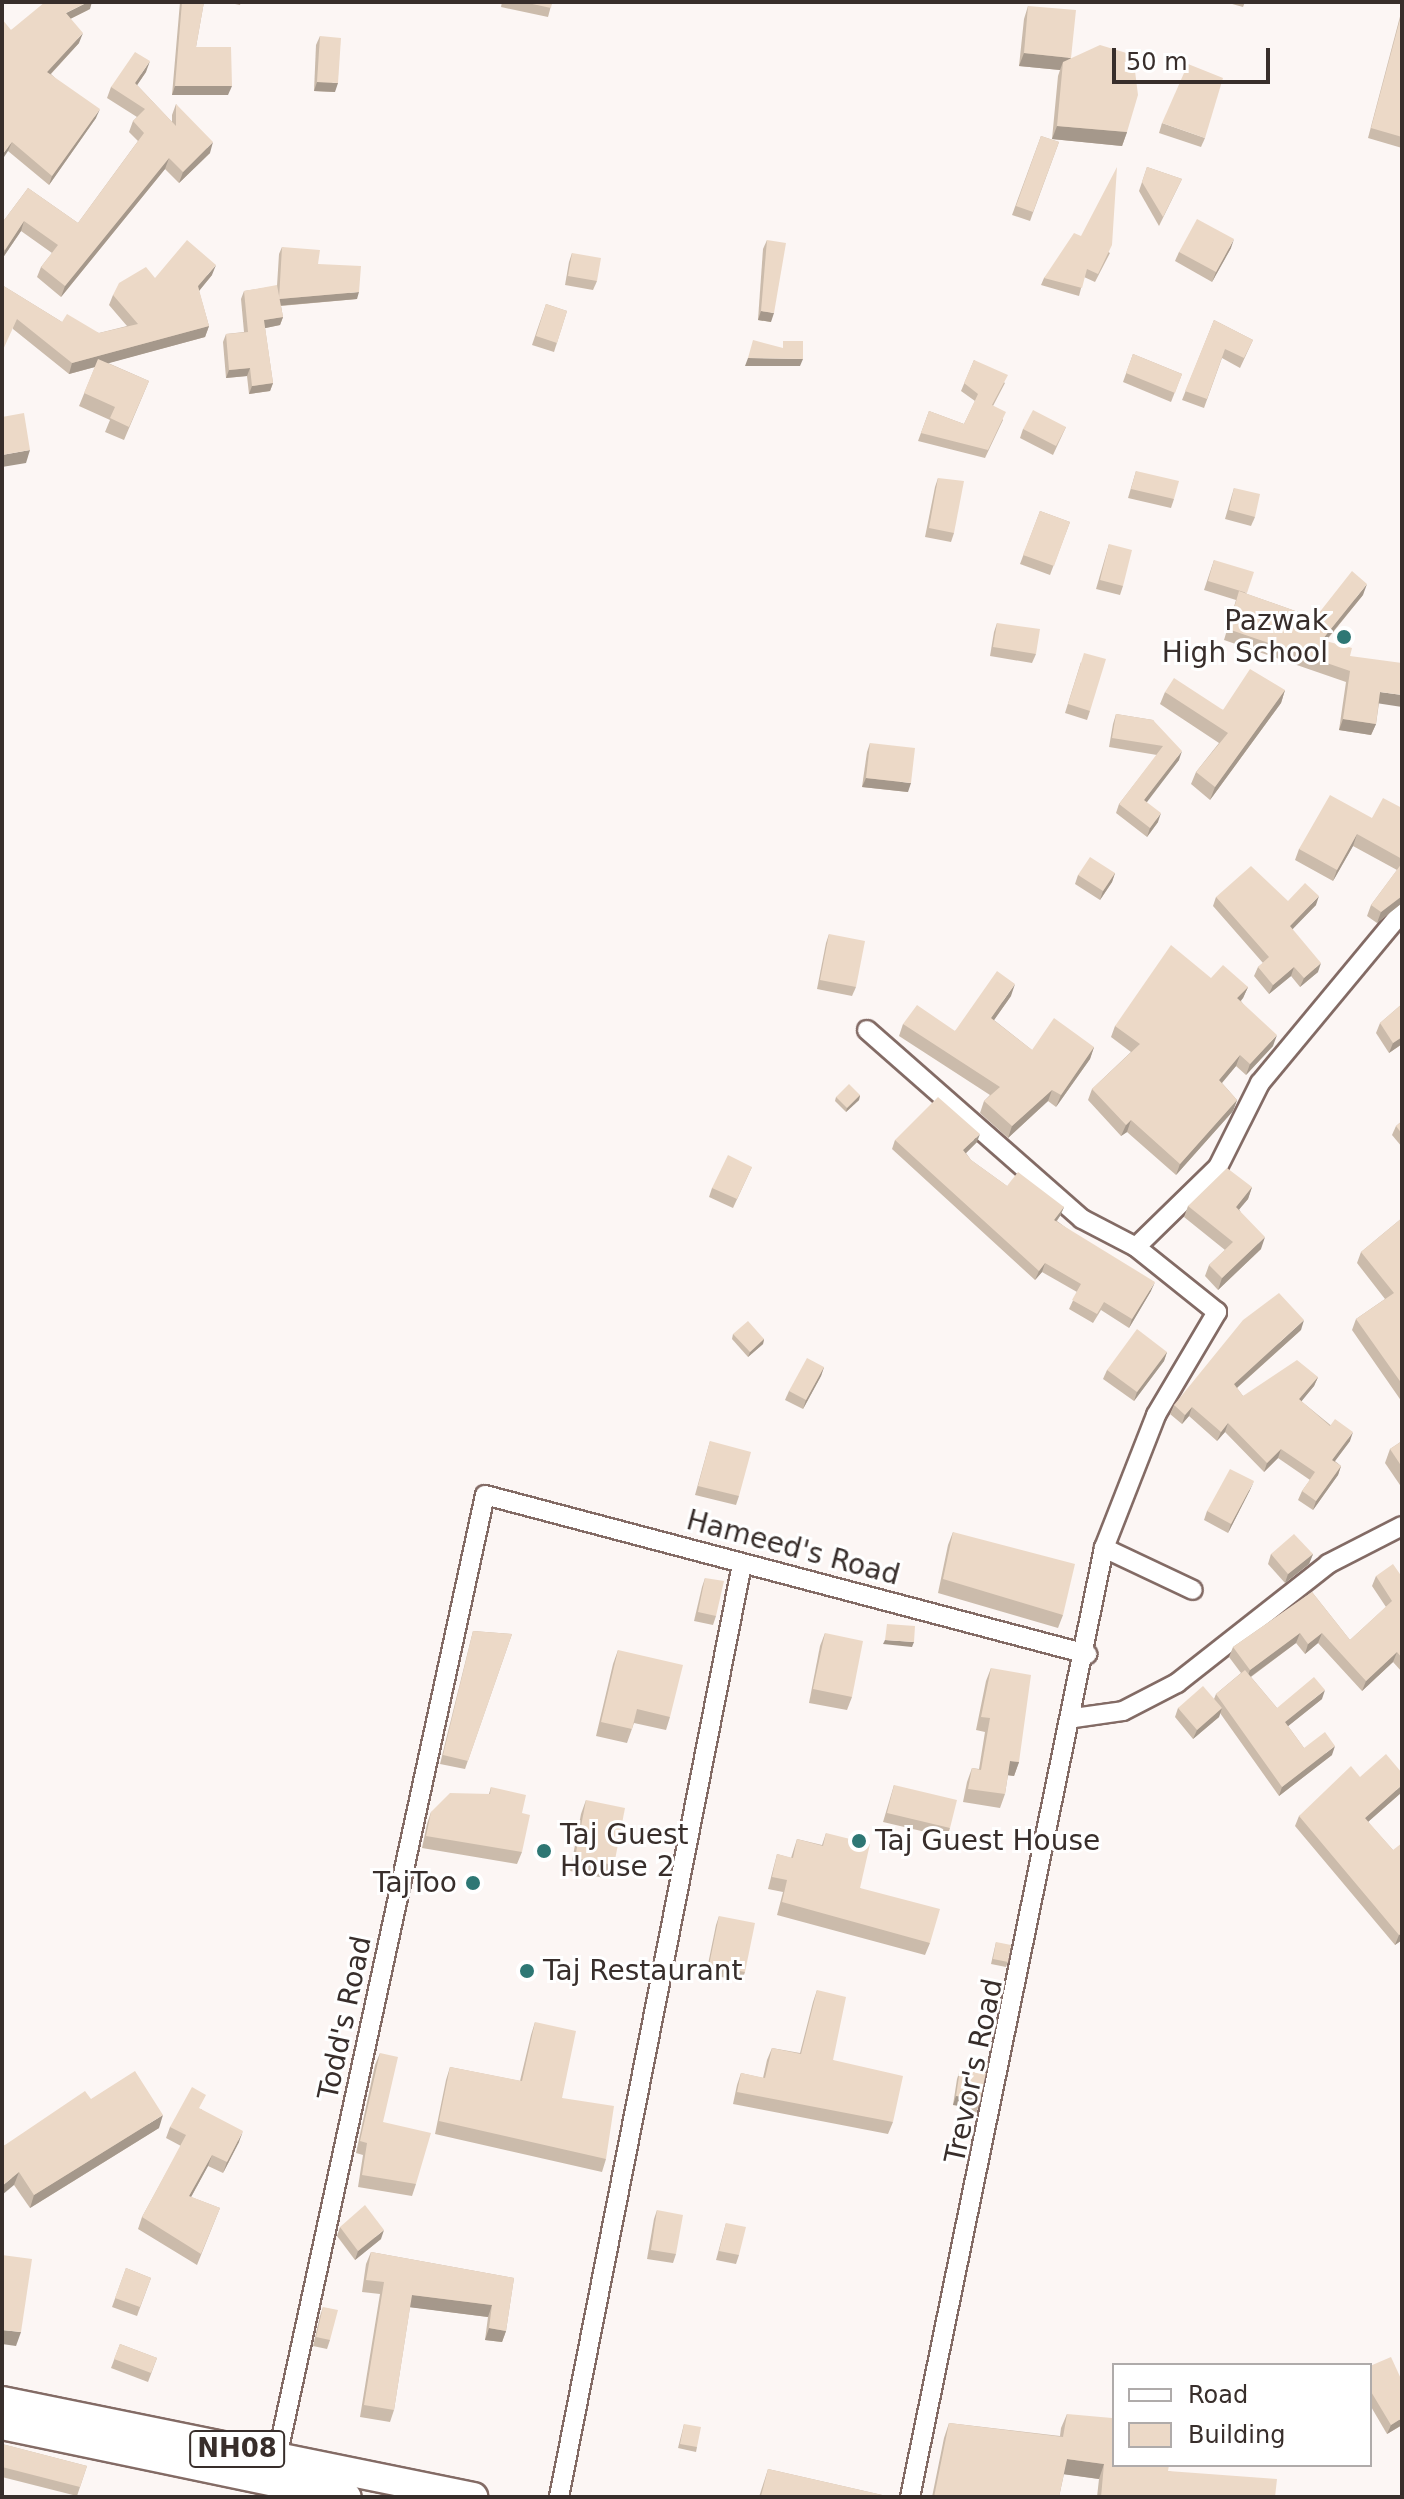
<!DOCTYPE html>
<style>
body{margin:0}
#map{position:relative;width:1404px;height:2499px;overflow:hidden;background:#fcf6f4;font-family:"DejaVu Sans",sans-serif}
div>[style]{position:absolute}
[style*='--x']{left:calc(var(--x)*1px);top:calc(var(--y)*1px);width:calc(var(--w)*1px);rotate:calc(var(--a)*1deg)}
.roads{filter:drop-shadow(2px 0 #836b65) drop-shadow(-2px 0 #836b65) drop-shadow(0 2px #836b65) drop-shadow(0 -2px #836b65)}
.minor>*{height:18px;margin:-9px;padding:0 9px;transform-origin:9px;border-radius:9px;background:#fff}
.trunk>*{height:28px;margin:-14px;padding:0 14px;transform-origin:14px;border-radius:14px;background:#fff}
.wall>*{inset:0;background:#cbbbab}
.shaded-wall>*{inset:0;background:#a5988b}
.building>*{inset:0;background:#ecd9c7}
.dots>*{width:22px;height:22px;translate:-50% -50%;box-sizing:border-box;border:4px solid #fff;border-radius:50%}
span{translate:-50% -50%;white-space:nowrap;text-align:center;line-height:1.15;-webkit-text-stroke:6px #fff;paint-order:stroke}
.shield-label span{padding:2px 6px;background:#fff;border:2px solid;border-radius:6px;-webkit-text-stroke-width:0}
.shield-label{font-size:26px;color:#382e2b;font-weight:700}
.poi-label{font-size:28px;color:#382e2b}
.right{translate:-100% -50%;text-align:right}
.left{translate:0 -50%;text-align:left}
.street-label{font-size:28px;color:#382e2b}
.frame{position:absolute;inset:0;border:4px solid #382e2b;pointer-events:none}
.legend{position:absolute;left:1112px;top:2363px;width:260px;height:104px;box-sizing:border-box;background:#fff;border:2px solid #afabaa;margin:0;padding:10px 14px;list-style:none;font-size:24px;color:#382e2b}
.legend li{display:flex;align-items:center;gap:16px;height:40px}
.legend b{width:40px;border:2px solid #afabaa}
.scale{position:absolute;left:1112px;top:48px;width:158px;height:36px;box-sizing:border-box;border:4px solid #382e2b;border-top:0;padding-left:10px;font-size:24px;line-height:28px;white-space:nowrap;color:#382e2b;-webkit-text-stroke:6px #fff;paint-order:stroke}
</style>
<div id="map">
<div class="roads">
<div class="minor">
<div style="--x:867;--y:1030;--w:286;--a:41.3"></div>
<div style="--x:1082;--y:1219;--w:61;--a:27.4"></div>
<div style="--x:1104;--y:1548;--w:98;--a:25.3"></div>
<div style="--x:1074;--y:1718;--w:49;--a:-8.1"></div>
<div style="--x:1123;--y:1711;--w:61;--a:-27.4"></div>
<div style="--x:1177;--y:1683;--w:192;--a:-38.2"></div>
<div style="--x:1328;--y:1564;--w:83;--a:-27.2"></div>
<div style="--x:277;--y:2457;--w:984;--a:-77.8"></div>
<div style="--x:485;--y:1495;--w:623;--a:14.8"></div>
<div style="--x:559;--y:2497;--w:951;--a:-78.9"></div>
<div style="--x:910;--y:2497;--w:969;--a:-78.45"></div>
<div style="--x:1104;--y:1548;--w:143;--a:-68.6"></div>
<div style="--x:1156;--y:1415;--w:120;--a:-59.4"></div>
<div style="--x:1217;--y:1312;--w:104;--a:-141.3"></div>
<div style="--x:1136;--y:1247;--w:115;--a:-44.3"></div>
<div style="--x:1218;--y:1167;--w:94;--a:-63.4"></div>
<div style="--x:1260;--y:1083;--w:222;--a:-50.3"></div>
</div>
<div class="trunk">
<div style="--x:2;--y:2401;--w:481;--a:11.5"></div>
<div style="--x:2;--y:2425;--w:352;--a:11.8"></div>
</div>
</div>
<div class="wall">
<div style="clip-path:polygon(180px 2px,204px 2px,196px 47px,228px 95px,172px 95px)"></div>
<div style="clip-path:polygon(225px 2px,241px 2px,240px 5px)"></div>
<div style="clip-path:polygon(502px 2px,552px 2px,548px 17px,501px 7px)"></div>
<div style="clip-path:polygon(1225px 2px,1245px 2px,1243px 7px)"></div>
<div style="clip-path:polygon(1028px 6px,1127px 132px,1122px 146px,1052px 139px,1058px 76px,1060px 70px,1019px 66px,1024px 19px)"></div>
<div style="clip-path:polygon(90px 9px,70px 19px,79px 43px,51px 74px,96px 118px,49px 185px,8px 151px,11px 30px)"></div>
<div style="clip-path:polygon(1402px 9px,1402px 148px,1368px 138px)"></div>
<div style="clip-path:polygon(320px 36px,335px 92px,314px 91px,316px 45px)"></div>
<div style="clip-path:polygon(146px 72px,137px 85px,172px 122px,172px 115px,176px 104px,210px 153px,179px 183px,165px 169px,61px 297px,37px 277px,41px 267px,52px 253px,21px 231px,2px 259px,2px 223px,28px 188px,78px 223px,138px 141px,129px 132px,133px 121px,137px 117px,107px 98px,111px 87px)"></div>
<div style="clip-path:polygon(1162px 123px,1205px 138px,1201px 147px,1159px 133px)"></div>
<div style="clip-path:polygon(1041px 136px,1059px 142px,1030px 221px,1012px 215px)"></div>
<div style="clip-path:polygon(1147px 167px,1182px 179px,1159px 226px,1139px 191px)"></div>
<div style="clip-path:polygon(1081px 236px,1110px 253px,1095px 282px,1084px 277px,1079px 296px,1041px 285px,1044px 278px)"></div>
<div style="clip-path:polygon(767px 240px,771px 322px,758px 320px,763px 249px)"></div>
<div style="clip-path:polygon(282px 247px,318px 264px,357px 299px,281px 306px,283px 317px,280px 325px,265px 328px,273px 383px,270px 391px,249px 394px,247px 376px,226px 378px,223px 342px,226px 334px,244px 332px,241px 299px,244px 291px,277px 286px,279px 254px)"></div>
<div style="clip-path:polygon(1231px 248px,1212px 282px,1175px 261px,1179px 252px)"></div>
<div style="clip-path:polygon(572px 253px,597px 281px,593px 290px,565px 285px,569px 262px)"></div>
<div style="clip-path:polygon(212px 275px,199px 291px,209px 326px,205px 337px,108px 363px,149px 381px,124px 440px,105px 432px,110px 420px,79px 406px,95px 367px,69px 374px,13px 329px,2px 285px,62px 322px,99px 333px,127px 326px,109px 305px,113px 295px,155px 278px)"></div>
<div style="clip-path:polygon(546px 304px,567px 311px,554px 352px,532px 345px)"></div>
<div style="clip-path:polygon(1214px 320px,1253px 340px,1240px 368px,1222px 358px,1204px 408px,1182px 400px)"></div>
<div style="clip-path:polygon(1133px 354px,1182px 374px,1171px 402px,1123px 382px)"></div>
<div style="clip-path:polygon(974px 360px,1005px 383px,993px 406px,1003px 420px,985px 458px,918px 441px,929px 411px,964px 424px,975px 401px,961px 391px)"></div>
<div style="clip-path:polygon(1066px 427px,1053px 455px,1020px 438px,1023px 429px)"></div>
<div style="clip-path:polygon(1136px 471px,1174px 499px,1171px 508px,1128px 498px)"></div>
<div style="clip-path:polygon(938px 478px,954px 533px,951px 542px,925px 537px,935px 487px)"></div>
<div style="clip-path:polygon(1234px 488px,1255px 517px,1251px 526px,1225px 519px)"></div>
<div style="clip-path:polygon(1040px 511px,1070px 522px,1050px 575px,1020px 564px)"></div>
<div style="clip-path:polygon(1109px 544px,1123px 586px,1120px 595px,1096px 589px)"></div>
<div style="clip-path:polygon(1214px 560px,1247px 594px,1315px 618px,1363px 595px,1326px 641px,1350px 656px,1379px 703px,1376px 724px,1371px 735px,1339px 730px,1346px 682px,1224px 640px,1236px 600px,1204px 590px)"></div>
<div style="clip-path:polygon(997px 623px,1036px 654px,1032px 663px,990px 656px,994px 632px)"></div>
<div style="clip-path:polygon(1081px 662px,1090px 711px,1087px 720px,1065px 713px)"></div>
<div style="clip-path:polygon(1285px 690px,1281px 703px,1210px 800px,1191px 784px,1196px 772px,1219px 743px,1160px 704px,1165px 692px,1223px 710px)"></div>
<div style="clip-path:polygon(1116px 714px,1153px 720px,1179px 760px,1146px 802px,1158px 822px,1147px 837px,1116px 813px,1119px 804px,1157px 755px,1109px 747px,1113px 724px)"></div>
<div style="clip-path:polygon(870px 743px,908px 792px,862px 787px,867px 752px)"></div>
<div style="clip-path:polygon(1402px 808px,1402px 903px,1377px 923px,1367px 916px,1371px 905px,1397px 870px,1353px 846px,1333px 881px,1295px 860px,1299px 849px,1372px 818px)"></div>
<div style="clip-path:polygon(1115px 873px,1112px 882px,1100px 900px,1075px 884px,1078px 875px)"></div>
<div style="clip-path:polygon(1216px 897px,1288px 901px,1316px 905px,1292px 929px,1318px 972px,1300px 987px,1291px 976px,1269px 994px,1254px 976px,1258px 967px,1263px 963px,1213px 906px)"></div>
<div style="clip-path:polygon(829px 934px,856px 987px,852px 996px,817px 989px,826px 943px)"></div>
<div style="clip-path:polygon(1211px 978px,1248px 987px,1243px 998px,1241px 1001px,1273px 1046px,1246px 1075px,1236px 1066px,1222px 1083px,1237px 1100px,1233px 1111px,1176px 1175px,1127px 1132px,1121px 1136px,1088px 1100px,1092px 1089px,1131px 1052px,1111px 1037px,1115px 1026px)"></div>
<div style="clip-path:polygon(1011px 996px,994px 1020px,1032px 1050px,1094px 1047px,1090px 1059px,1056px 1107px,1048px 1101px,1008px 1138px,980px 1113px,984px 1101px,990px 1095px,899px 1036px,903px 1024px,955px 1031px)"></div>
<div style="clip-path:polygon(1402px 1004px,1402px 1044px,1389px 1053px,1376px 1033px,1380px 1023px)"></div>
<div style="clip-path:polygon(860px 1095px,859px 1100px,846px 1112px,835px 1101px,836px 1097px)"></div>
<div style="clip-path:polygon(1402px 1121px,1402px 1147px,1392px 1135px,1396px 1126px)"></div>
<div style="clip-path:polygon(895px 1140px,977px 1142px,966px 1153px,971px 1160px,1007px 1186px,1064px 1207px,1060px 1216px,1057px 1221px,1151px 1291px,1129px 1328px,1101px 1310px,1093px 1323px,1069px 1309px,1077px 1292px,1042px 1272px,1035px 1280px,892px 1149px)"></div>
<div style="clip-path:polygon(752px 1167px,733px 1208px,709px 1197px,712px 1188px)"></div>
<div style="clip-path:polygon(1252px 1187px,1248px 1199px,1239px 1209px,1261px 1249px,1218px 1290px,1205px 1276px,1209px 1265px,1225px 1250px,1184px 1217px,1188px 1206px)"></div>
<div style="clip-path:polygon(1402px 1218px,1402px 1402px,1352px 1330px,1356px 1319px,1385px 1299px,1357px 1263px,1361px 1252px)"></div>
<div style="clip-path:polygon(1301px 1330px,1237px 1388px,1243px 1396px,1318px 1377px,1314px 1386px,1301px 1401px,1350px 1441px,1335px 1461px,1341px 1466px,1338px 1475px,1313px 1510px,1298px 1500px,1302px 1491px,1310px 1480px,1278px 1458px,1264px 1472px,1225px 1432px,1217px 1441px,1189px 1416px,1182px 1424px,1170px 1414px,1174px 1405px)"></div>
<div style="clip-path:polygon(733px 1334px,764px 1339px,763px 1344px,748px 1357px,732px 1339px)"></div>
<div style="clip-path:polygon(1167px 1352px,1164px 1361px,1134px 1401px,1103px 1379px,1107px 1370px)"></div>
<div style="clip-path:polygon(824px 1367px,821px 1376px,803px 1409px,785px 1400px,789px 1391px)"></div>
<div style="clip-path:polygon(710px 1441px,739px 1496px,736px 1505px,695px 1495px)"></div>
<div style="clip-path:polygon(1402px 1441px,1402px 1488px,1385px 1463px,1390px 1449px)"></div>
<div style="clip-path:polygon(1250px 1490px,1228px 1533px,1204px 1520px,1207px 1511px)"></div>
<div style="clip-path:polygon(953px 1532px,1063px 1615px,1058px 1628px,938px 1593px,948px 1545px)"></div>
<div style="clip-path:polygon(1271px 1554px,1313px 1554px,1309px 1564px,1285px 1583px,1268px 1564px)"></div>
<div style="clip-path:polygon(1376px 1576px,1402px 1577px,1402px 1672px,1393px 1662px,1362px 1691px,1318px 1643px,1305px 1654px,1296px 1643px,1251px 1677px,1277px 1708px,1322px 1699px,1288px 1726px,1304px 1748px,1332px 1755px,1279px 1796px,1220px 1713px,1219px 1717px,1193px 1739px,1175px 1717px,1178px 1708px,1214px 1699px,1216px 1694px,1241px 1673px,1229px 1657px,1233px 1647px,1312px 1592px,1350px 1640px,1386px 1607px,1372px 1586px)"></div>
<div style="clip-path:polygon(705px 1578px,716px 1616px,713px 1625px,694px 1621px,702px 1587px)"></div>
<div style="clip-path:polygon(473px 1631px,512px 1634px,465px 1769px,440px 1764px)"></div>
<div style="clip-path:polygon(825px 1633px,852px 1697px,847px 1710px,809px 1703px,820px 1646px)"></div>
<div style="clip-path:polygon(618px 1650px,670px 1717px,666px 1730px,634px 1723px,627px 1743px,596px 1736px,613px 1664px)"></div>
<div style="clip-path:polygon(991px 1668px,1019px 1762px,1014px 1776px,1008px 1775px,1005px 1794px,1000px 1808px,963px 1802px,967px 1782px,972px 1768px,979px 1769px,985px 1732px,976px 1730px,986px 1681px)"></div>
<div style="clip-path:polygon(1360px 1777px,1402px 1792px,1368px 1822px,1393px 1850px,1402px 1940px,1395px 1945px,1295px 1826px,1299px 1816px)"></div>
<div style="clip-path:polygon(894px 1785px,950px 1828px,947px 1837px,883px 1822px)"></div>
<div style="clip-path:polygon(491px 1787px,522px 1852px,517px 1864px,422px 1848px,427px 1824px,431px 1812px,489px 1794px)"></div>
<div style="clip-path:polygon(586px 1800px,614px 1865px,609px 1879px,570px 1871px,581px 1814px)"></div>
<div style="clip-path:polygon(826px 1833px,860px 1888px,930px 1943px,925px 1955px,777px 1915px,783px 1892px,768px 1889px,777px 1854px,791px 1858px,797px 1839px,822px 1845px)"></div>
<div style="clip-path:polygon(719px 1916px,745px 1972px,742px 1981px,706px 1974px,716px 1925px)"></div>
<div style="clip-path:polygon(996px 1942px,1008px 1962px,1006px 1967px,991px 1964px)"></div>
<div style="clip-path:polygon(817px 1990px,833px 2060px,893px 2122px,888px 2134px,733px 2104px,737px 2085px,741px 2073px,763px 2078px,767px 2060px,772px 2048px,800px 2053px,813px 2002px)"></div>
<div style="clip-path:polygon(535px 2022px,562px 2098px,606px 2159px,602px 2172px,435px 2134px,446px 2080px,450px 2067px,520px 2081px,531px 2035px)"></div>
<div style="clip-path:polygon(380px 2053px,383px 2122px,416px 2184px,412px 2196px,358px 2187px,363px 2155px,356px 2153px,375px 2065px)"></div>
<div style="clip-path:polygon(960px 2070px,979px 2105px,976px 2114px,969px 2107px,953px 2105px,957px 2079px)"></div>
<div style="clip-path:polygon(91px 2099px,159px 2128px,30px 2208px,14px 2185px,2px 2147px)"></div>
<div style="clip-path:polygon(201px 2109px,239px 2142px,223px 2173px,208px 2166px,191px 2197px,220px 2208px,197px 2265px,138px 2229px,142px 2217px,181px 2146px,166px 2138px,170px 2127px)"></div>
<div style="clip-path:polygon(657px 2210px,676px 2254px,673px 2263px,647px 2259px,654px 2219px)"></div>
<div style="clip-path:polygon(726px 2223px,739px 2255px,736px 2264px,716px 2260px)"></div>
<div style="clip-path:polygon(340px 2227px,381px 2239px,355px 2260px,337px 2236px)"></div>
<div style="clip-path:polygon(371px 2252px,514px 2278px,506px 2331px,502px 2342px,485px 2340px,488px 2317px,410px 2307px,394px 2410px,390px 2422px,360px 2417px,380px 2294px,362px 2292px,366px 2264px)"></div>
<div style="clip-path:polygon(126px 2268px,151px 2278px,137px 2316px,112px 2307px)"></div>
<div style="clip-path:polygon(323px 2307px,330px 2340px,327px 2349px,313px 2346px,320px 2316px)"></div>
<div style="clip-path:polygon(120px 2344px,157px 2358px,148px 2382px,111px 2368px)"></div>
<div style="clip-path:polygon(1370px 2366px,1402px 2425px,1387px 2434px,1370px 2405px)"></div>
<div style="clip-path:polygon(1067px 2414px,1114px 2465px,1168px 2471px,1275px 2497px,1097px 2497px,1099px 2479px,1064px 2474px,1059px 2497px,932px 2497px,944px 2438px,949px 2423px,1060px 2436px,1061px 2428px)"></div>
<div style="clip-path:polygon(684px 2424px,697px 2447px,696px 2452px,678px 2448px)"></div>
<div style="clip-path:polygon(2px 2444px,87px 2466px,77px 2496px,2px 2477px)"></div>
<div style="clip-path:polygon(768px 2469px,891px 2497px,759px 2497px)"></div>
</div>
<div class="shaded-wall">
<div style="clip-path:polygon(88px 2px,92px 2px,90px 9px,62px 23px,66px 13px)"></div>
<div style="clip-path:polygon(83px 33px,79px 43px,44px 81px,47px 72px)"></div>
<div style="clip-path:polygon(1024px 53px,1071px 58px,1066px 71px,1063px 62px,1060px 70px,1019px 66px)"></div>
<div style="clip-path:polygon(150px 61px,146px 72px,131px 94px,135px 83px)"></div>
<div style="clip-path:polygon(317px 82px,338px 83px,335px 92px,314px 91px)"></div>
<div style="clip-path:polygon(175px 86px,232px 86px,228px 95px,172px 95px)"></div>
<div style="clip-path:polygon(100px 109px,96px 118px,49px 185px,52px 176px)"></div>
<div style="clip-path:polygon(1057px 126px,1127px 132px,1122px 146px,1052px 139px)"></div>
<div style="clip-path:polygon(12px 142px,8px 151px,2px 160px,2px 155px)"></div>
<div style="clip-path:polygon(213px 142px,210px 153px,179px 183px,183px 172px)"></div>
<div style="clip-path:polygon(169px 158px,165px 169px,61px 297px,65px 286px)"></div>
<div style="clip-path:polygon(24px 221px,21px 231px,2px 259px,5px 250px)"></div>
<div style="clip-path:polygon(1234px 239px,1231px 248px,1212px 282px,1216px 272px)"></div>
<div style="clip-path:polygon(216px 265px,212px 275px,194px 297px,198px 286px)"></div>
<div style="clip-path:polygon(359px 292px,357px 299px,276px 306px,279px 299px)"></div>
<div style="clip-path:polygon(761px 311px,774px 313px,771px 322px,758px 320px)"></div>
<div style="clip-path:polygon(283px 317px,280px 325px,261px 329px,264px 320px)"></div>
<div style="clip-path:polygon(209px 326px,205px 337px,69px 374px,72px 363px)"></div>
<div style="clip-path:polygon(748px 358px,803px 359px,800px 366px,745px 366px)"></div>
<div style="clip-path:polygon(250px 368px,247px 376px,226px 378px,229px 370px)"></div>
<div style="clip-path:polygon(273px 383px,270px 391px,249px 394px,252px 386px)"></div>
<div style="clip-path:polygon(30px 450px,26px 463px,2px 467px,2px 455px)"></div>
<div style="clip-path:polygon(1367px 584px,1363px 595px,1317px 651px,1322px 640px)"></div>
<div style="clip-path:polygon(1285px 690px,1281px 703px,1210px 800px,1215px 787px)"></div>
<div style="clip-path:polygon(1380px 692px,1402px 695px,1402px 707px,1376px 703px)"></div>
<div style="clip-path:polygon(1343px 719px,1376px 724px,1371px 735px,1339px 730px)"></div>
<div style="clip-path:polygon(1182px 751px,1179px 760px,1141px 810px,1144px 800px)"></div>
<div style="clip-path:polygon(866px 778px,911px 783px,908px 792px,862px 787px)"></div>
<div style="clip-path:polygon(1161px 813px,1158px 822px,1147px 837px,1150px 828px)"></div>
<div style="clip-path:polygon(1357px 834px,1353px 846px,1333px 881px,1337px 870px)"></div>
<div style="clip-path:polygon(1115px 873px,1112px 882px,1100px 900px,1103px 891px)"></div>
<div style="clip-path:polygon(1319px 896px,1316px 905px,1286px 936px,1290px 926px)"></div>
<div style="clip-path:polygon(1402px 896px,1402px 903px,1377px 923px,1381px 912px)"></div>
<div style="clip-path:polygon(1321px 963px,1318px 972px,1300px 987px,1304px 978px)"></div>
<div style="clip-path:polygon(1294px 967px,1291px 976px,1269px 994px,1273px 985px)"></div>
<div style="clip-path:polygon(1015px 984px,1011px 996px,987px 1030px,991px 1018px)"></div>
<div style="clip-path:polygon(1248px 987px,1243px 998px,1233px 1009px,1237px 998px)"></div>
<div style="clip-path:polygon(1277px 1035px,1273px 1046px,1246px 1075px,1250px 1064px)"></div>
<div style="clip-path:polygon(1402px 1037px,1402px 1044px,1389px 1053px,1393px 1043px)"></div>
<div style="clip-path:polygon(1094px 1047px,1090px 1059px,1056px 1107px,1061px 1095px)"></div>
<div style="clip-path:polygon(1240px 1055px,1236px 1066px,1215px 1091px,1219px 1080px)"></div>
<div style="clip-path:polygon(1052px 1090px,1048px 1101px,1008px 1138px,1012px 1126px)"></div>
<div style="clip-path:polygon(860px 1095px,859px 1100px,846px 1112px,847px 1108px)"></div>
<div style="clip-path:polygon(1237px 1100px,1233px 1111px,1176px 1175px,1180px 1164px)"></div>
<div style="clip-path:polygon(1131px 1120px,1127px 1132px,1121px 1136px,1126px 1125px)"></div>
<div style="clip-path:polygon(980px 1134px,977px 1142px,960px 1159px,963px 1150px)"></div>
<div style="clip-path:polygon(1252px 1187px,1248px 1199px,1232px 1218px,1236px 1207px)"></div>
<div style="clip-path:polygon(1064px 1207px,1060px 1216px,1051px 1228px,1054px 1220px)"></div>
<div style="clip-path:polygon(1265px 1237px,1261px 1249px,1218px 1290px,1222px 1278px)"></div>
<div style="clip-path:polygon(1045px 1263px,1042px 1272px,1035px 1280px,1039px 1271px)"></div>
<div style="clip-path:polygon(1155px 1282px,1151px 1291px,1129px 1328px,1132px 1319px)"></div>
<div style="clip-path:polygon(1304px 1320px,1301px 1330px,1231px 1393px,1234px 1384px)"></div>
<div style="clip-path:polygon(764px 1339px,763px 1344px,748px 1357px,750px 1352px)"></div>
<div style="clip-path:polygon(1167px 1352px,1164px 1361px,1134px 1401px,1137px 1392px)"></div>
<div style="clip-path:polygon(824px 1367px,821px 1376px,803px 1409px,806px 1400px)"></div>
<div style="clip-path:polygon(1318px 1377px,1314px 1386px,1296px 1408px,1299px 1399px)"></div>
<div style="clip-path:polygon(1192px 1407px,1189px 1416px,1182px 1424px,1185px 1415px)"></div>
<div style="clip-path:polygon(1228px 1423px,1225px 1432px,1217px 1441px,1221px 1432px)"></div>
<div style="clip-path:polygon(1353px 1432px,1350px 1441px,1329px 1469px,1332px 1460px)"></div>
<div style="clip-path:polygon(1281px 1449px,1278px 1458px,1264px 1472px,1267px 1463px)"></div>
<div style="clip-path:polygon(1341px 1466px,1338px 1475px,1313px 1510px,1316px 1501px)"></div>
<div style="clip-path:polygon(1254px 1481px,1250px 1490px,1228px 1533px,1231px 1524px)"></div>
<div style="clip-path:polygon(1313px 1554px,1309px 1564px,1285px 1583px,1288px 1574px)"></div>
<div style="clip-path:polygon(1300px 1633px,1296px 1643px,1246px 1680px,1250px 1670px)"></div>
<div style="clip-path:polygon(1322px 1633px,1318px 1643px,1305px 1654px,1308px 1644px)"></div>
<div style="clip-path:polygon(885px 1640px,914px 1642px,912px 1647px,883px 1644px)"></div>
<div style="clip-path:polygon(1397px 1652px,1393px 1662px,1362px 1691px,1366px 1681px)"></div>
<div style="clip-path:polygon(1325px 1690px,1322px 1699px,1282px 1731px,1285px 1722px)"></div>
<div style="clip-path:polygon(1222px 1708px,1219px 1717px,1193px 1739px,1197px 1730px)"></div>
<div style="clip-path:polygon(1335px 1746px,1332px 1755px,1279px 1796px,1282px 1787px)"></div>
<div style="clip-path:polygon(1010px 1761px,1019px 1762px,1014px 1776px,1006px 1775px)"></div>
<div style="clip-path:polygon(1402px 1785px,1402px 1792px,1361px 1828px,1365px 1818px)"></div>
<div style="clip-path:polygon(1402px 1933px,1402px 1940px,1395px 1945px,1399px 1935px)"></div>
<div style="clip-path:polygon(956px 2096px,973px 2098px,969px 2107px,953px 2105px)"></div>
<div style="clip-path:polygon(163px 2115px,159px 2128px,30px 2208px,34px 2195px)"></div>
<div style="clip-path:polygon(243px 2131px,239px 2142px,223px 2173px,227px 2162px)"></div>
<div style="clip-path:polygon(212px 2155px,208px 2166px,185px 2208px,189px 2196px)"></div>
<div style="clip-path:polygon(19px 2172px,14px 2185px,2px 2195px,2px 2186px)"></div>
<div style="clip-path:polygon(384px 2230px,381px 2239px,355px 2260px,358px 2251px)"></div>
<div style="clip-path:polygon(412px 2295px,492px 2305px,488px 2317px,408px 2307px)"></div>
<div style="clip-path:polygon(489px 2328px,506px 2331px,502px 2342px,485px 2340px)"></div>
<div style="clip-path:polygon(2px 2330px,21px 2332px,16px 2346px,2px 2344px)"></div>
<div style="clip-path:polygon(1402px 2418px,1402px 2425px,1387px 2434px,1391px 2425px)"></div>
<div style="clip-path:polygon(1067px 2459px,1104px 2464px,1099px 2479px,1062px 2474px)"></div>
</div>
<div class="building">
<div style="clip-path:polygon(45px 2px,88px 2px,66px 13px,83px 33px,47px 72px,100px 109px,52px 176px,12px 142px,2px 155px,2px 19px,11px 30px)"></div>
<div style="clip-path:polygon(182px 2px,204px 2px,196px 47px,231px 47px,232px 86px,175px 86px)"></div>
<div style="clip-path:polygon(523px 2px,552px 2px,551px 8px)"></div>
<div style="clip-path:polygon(1028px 6px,1076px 10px,1071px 58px,1024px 53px)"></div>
<div style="clip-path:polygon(1402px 12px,1402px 137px,1371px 128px)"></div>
<div style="clip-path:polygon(320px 36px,341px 38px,338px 83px,317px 82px)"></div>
<div style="clip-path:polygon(1100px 45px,1133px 55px,1138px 95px,1127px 132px,1057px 126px,1063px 62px)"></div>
<div style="clip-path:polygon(135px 52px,150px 61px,135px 83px,176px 126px,176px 104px,213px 142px,183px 172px,169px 158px,65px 286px,41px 267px,58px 245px,24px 221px,5px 250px,2px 248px,2px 223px,28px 188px,78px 223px,144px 133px,133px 121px,145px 109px,111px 87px)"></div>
<div style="clip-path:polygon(1188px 64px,1223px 78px,1205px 138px,1162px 123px)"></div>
<div style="clip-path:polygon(1041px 136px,1059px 142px,1033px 212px,1016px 206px)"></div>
<div style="clip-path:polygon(1117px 167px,1112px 245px,1098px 274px,1087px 269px,1082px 288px,1044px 278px,1074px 233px,1081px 236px)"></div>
<div style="clip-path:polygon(1147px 167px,1182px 179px,1163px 217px,1142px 182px)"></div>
<div style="clip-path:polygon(1197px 219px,1234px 239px,1216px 272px,1179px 252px)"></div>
<div style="clip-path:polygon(187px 240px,216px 265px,198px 286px,209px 326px,72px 363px,17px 319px,2px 352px,2px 285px,62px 322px,67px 314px,99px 333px,138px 324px,113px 295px,119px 283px,146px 267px,155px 278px)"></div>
<div style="clip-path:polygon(767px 240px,786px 243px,774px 313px,761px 311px)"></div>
<div style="clip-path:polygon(282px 247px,320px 250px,318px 264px,361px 266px,359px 292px,279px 299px)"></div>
<div style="clip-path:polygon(572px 253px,601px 258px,597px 281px,568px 276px)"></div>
<div style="clip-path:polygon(277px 285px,283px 317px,264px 320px,273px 383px,252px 386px,250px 368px,229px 370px,226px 334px,248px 332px,244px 291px)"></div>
<div style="clip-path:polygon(546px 304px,567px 311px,557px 343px,536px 336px)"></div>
<div style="clip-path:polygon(1214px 320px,1253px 340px,1244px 358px,1225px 349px,1207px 399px,1185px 391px)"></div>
<div style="clip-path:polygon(753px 340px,783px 348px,783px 341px,803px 341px,803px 359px,748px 358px)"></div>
<div style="clip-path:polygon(1133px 354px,1182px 374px,1175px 393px,1126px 373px)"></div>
<div style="clip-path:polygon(98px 359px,149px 381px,129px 427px,110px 418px,115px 407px,84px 393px)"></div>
<div style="clip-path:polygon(974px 360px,1008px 375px,992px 405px,1006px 412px,988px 450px,921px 433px,929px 411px,964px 424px,978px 394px,964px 383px)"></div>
<div style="clip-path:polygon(1033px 410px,1066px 427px,1056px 446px,1023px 429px)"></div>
<div style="clip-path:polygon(24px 413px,30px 450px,2px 455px,2px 417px)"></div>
<div style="clip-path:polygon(1136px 471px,1179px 481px,1174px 499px,1131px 489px)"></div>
<div style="clip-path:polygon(938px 478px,964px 481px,954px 533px,929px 528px)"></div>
<div style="clip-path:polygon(1234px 488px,1260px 494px,1255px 517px,1229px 510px)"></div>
<div style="clip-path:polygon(1040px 511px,1070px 522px,1054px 566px,1023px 555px)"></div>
<div style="clip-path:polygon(1109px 544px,1132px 550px,1123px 586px,1100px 580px)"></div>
<div style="clip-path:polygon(1214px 560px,1254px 572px,1247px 593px,1208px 581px)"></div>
<div style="clip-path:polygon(1352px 571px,1367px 584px,1322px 640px,1352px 648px,1350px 656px,1402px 663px,1402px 695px,1380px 692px,1376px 724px,1343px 719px,1350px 671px,1228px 629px,1239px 591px,1315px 618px)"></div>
<div style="clip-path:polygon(997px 623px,1040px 629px,1036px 654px,993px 647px)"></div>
<div style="clip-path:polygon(1084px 653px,1106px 659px,1090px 711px,1068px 704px)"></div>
<div style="clip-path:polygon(1250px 669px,1285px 690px,1215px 787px,1196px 772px,1228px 733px,1165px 692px,1174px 678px,1223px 710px)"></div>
<div style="clip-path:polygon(1116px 714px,1153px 720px,1182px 751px,1144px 800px,1161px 813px,1150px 828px,1119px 804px,1163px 746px,1112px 738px)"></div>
<div style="clip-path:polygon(870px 743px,915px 748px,911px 783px,866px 778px)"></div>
<div style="clip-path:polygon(1330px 795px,1372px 818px,1383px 798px,1402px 808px,1402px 859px,1357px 834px,1337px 870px,1299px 849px)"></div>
<div style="clip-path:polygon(1090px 857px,1115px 873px,1103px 891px,1078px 875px)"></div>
<div style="clip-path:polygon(1402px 863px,1402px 896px,1381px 912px,1371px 905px)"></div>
<div style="clip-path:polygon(1251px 866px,1288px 901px,1305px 883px,1319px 896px,1290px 926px,1321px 963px,1304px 978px,1294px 967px,1273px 985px,1258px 967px,1269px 957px,1216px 897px)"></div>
<div style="clip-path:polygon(829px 934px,865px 941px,856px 987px,820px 980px)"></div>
<div style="clip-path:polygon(1171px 945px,1211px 978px,1223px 965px,1248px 987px,1237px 998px,1277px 1035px,1250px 1064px,1240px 1055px,1219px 1080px,1237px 1100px,1180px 1164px,1131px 1120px,1126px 1125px,1092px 1089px,1140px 1044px,1115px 1026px)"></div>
<div style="clip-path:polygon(997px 971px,1015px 984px,991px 1018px,1032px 1050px,1054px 1018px,1094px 1047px,1061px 1095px,1052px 1090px,1012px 1126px,984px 1101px,1000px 1087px,903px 1024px,917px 1005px,955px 1031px)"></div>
<div style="clip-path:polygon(1402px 1004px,1402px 1037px,1393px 1043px,1380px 1023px)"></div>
<div style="clip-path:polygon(849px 1084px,860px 1095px,847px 1108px,836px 1097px)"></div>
<div style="clip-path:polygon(938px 1097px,980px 1134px,963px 1150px,971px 1160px,1007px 1186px,1018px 1172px,1064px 1207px,1054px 1220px,1155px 1282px,1132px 1319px,1104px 1302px,1097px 1314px,1072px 1300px,1081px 1284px,1045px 1263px,1039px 1271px,895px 1140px)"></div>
<div style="clip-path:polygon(1402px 1121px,1402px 1134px,1396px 1126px)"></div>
<div style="clip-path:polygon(728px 1155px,752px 1167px,737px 1199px,712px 1188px)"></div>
<div style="clip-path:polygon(1227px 1168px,1252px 1187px,1236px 1207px,1265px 1237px,1222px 1278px,1209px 1265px,1233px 1242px,1188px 1206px)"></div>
<div style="clip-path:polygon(1402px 1218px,1402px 1384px,1356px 1319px,1394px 1293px,1361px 1252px)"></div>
<div style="clip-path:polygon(1279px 1293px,1304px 1320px,1234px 1384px,1243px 1396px,1297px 1360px,1318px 1377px,1299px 1399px,1330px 1426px,1335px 1419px,1353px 1432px,1332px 1460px,1341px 1466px,1316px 1501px,1302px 1491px,1315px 1472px,1281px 1449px,1267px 1463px,1228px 1423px,1221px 1432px,1192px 1407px,1185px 1415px,1174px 1405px,1243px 1320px)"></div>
<div style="clip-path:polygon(748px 1321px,764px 1339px,750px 1352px,733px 1334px)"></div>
<div style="clip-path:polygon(1137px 1329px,1167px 1352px,1137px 1392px,1107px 1370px)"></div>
<div style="clip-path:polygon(807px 1358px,824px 1367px,806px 1400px,789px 1391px)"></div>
<div style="clip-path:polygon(710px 1441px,751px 1452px,739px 1496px,698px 1486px)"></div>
<div style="clip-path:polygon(1402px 1441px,1402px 1467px,1390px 1449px)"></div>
<div style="clip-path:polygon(1230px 1469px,1254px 1481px,1231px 1524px,1207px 1511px)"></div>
<div style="clip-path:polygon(953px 1532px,1075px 1564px,1063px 1615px,943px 1579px)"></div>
<div style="clip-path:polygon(1294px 1534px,1313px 1554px,1288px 1574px,1271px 1554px)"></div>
<div style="clip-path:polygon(1393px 1564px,1402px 1577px,1402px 1658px,1397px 1652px,1366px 1681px,1322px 1633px,1308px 1644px,1300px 1633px,1250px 1670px,1233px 1647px,1312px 1592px,1350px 1640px,1392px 1601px,1376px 1576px)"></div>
<div style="clip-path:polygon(705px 1578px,724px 1581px,716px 1616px,698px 1612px)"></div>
<div style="clip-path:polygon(887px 1624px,915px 1626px,914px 1642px,885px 1640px)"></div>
<div style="clip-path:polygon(473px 1631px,512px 1634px,468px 1761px,443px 1755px)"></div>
<div style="clip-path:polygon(825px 1633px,863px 1641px,852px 1697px,813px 1689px)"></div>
<div style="clip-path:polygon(618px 1650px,683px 1665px,670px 1717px,637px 1709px,632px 1729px,601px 1722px)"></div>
<div style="clip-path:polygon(991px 1668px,1031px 1675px,1019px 1762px,1010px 1761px,1005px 1794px,968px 1789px,972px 1768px,981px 1770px,990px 1718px,981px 1717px)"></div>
<div style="clip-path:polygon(1245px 1670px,1277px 1708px,1314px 1677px,1325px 1690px,1285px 1722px,1304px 1748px,1325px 1732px,1335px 1746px,1282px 1787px,1216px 1694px)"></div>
<div style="clip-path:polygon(1203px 1686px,1222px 1708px,1197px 1730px,1178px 1708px)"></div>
<div style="clip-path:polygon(1386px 1754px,1402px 1773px,1402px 1785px,1365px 1818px,1393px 1850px,1402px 1843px,1402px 1875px,1400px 1877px,1402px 1880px,1402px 1933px,1399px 1935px,1299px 1816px,1351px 1766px,1360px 1777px)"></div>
<div style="clip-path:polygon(894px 1785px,957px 1800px,950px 1828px,887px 1813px)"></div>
<div style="clip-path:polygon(491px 1787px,526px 1795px,522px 1813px,530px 1815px,522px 1852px,426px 1836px,431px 1812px,450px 1793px,490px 1794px)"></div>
<div style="clip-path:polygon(586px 1800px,625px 1808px,614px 1865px,575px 1858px)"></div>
<div style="clip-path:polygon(826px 1833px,870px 1844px,860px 1888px,940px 1909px,930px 1943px,782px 1902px,787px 1880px,772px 1877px,777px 1854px,793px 1858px,797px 1839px,823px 1846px)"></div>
<div style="clip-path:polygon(719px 1916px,755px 1923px,745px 1972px,709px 1965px)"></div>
<div style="clip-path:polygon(996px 1942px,1011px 1945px,1008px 1962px,993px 1959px)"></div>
<div style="clip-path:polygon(817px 1990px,846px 1997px,833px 2060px,903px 2076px,893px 2122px,737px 2092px,741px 2073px,765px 2078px,772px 2048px,801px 2054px)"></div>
<div style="clip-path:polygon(535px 2022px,576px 2031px,562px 2098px,614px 2106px,606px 2159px,439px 2121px,450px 2067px,522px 2081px)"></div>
<div style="clip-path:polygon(380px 2053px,398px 2057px,383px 2122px,431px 2133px,416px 2184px,362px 2175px,367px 2143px,360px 2141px)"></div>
<div style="clip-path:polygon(960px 2070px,986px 2073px,979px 2105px,973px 2098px,956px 2096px)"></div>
<div style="clip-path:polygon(135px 2071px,163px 2115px,34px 2195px,19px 2172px,2px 2186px,2px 2147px,85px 2091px,91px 2099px)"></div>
<div style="clip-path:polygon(192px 2087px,206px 2095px,199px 2108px,243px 2131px,227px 2162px,212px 2155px,189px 2196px,220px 2208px,201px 2254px,142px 2217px,186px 2135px,170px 2127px)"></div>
<div style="clip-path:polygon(365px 2205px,384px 2230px,358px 2251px,340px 2227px)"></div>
<div style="clip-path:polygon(657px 2210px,683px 2215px,676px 2254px,651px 2250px)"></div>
<div style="clip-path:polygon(726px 2223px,746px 2227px,739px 2255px,719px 2251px)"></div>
<div style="clip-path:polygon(371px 2252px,514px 2278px,506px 2331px,489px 2328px,492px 2305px,412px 2295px,394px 2410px,364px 2405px,384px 2282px,366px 2280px)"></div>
<div style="clip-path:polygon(2px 2255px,32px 2259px,21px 2332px,2px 2330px)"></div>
<div style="clip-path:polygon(126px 2268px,151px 2278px,140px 2307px,115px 2298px)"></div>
<div style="clip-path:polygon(323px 2307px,338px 2310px,330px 2340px,316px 2337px)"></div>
<div style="clip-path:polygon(120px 2344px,157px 2358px,151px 2373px,114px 2359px)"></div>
<div style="clip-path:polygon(1391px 2357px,1402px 2381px,1402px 2418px,1391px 2425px,1370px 2390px,1370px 2366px)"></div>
<div style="clip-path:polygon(1067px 2414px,1112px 2418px,1114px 2443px,1114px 2465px,1169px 2465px,1168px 2471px,1277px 2479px,1275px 2497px,1101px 2497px,1104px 2464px,1067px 2459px,1059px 2497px,934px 2497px,949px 2423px,1063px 2437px)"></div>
<div style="clip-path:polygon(684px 2424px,701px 2427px,697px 2447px,680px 2444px)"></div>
<div style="clip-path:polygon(2px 2444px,87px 2466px,80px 2487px,2px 2467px)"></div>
<div style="clip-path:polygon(768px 2469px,891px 2497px,767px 2497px,761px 2496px)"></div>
<div style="clip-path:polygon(1311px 2495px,1343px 2497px,1311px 2497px)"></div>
</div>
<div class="dots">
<div style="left:1344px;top:637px;background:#2e7774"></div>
<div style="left:859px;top:1841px;background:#2e7774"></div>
<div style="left:544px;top:1851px;background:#2e7774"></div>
<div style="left:473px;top:1883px;background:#2e7774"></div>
<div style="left:527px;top:1971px;background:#2e7774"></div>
</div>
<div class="shield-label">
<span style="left:237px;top:2449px">NH08</span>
</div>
<div class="poi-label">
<span class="right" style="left:1328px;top:637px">Pazwak<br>High School</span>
<span class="left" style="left:560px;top:1851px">Taj Guest<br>House 2</span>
<span class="left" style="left:875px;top:1841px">Taj Guest House</span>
<span class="right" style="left:457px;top:1883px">TajToo</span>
<span class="left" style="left:543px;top:1971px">Taj Restaurant</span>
</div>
<div class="street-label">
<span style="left:793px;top:1548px;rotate:15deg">Hameed's Road</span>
<span style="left:345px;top:2018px;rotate:-78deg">Todd's Road</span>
<span style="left:974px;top:2071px;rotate:-78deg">Trevor's Road</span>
</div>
<div class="frame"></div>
<ul class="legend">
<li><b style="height:10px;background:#fff"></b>Road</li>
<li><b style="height:22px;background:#ecd9c7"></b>Building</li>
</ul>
<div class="scale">50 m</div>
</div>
